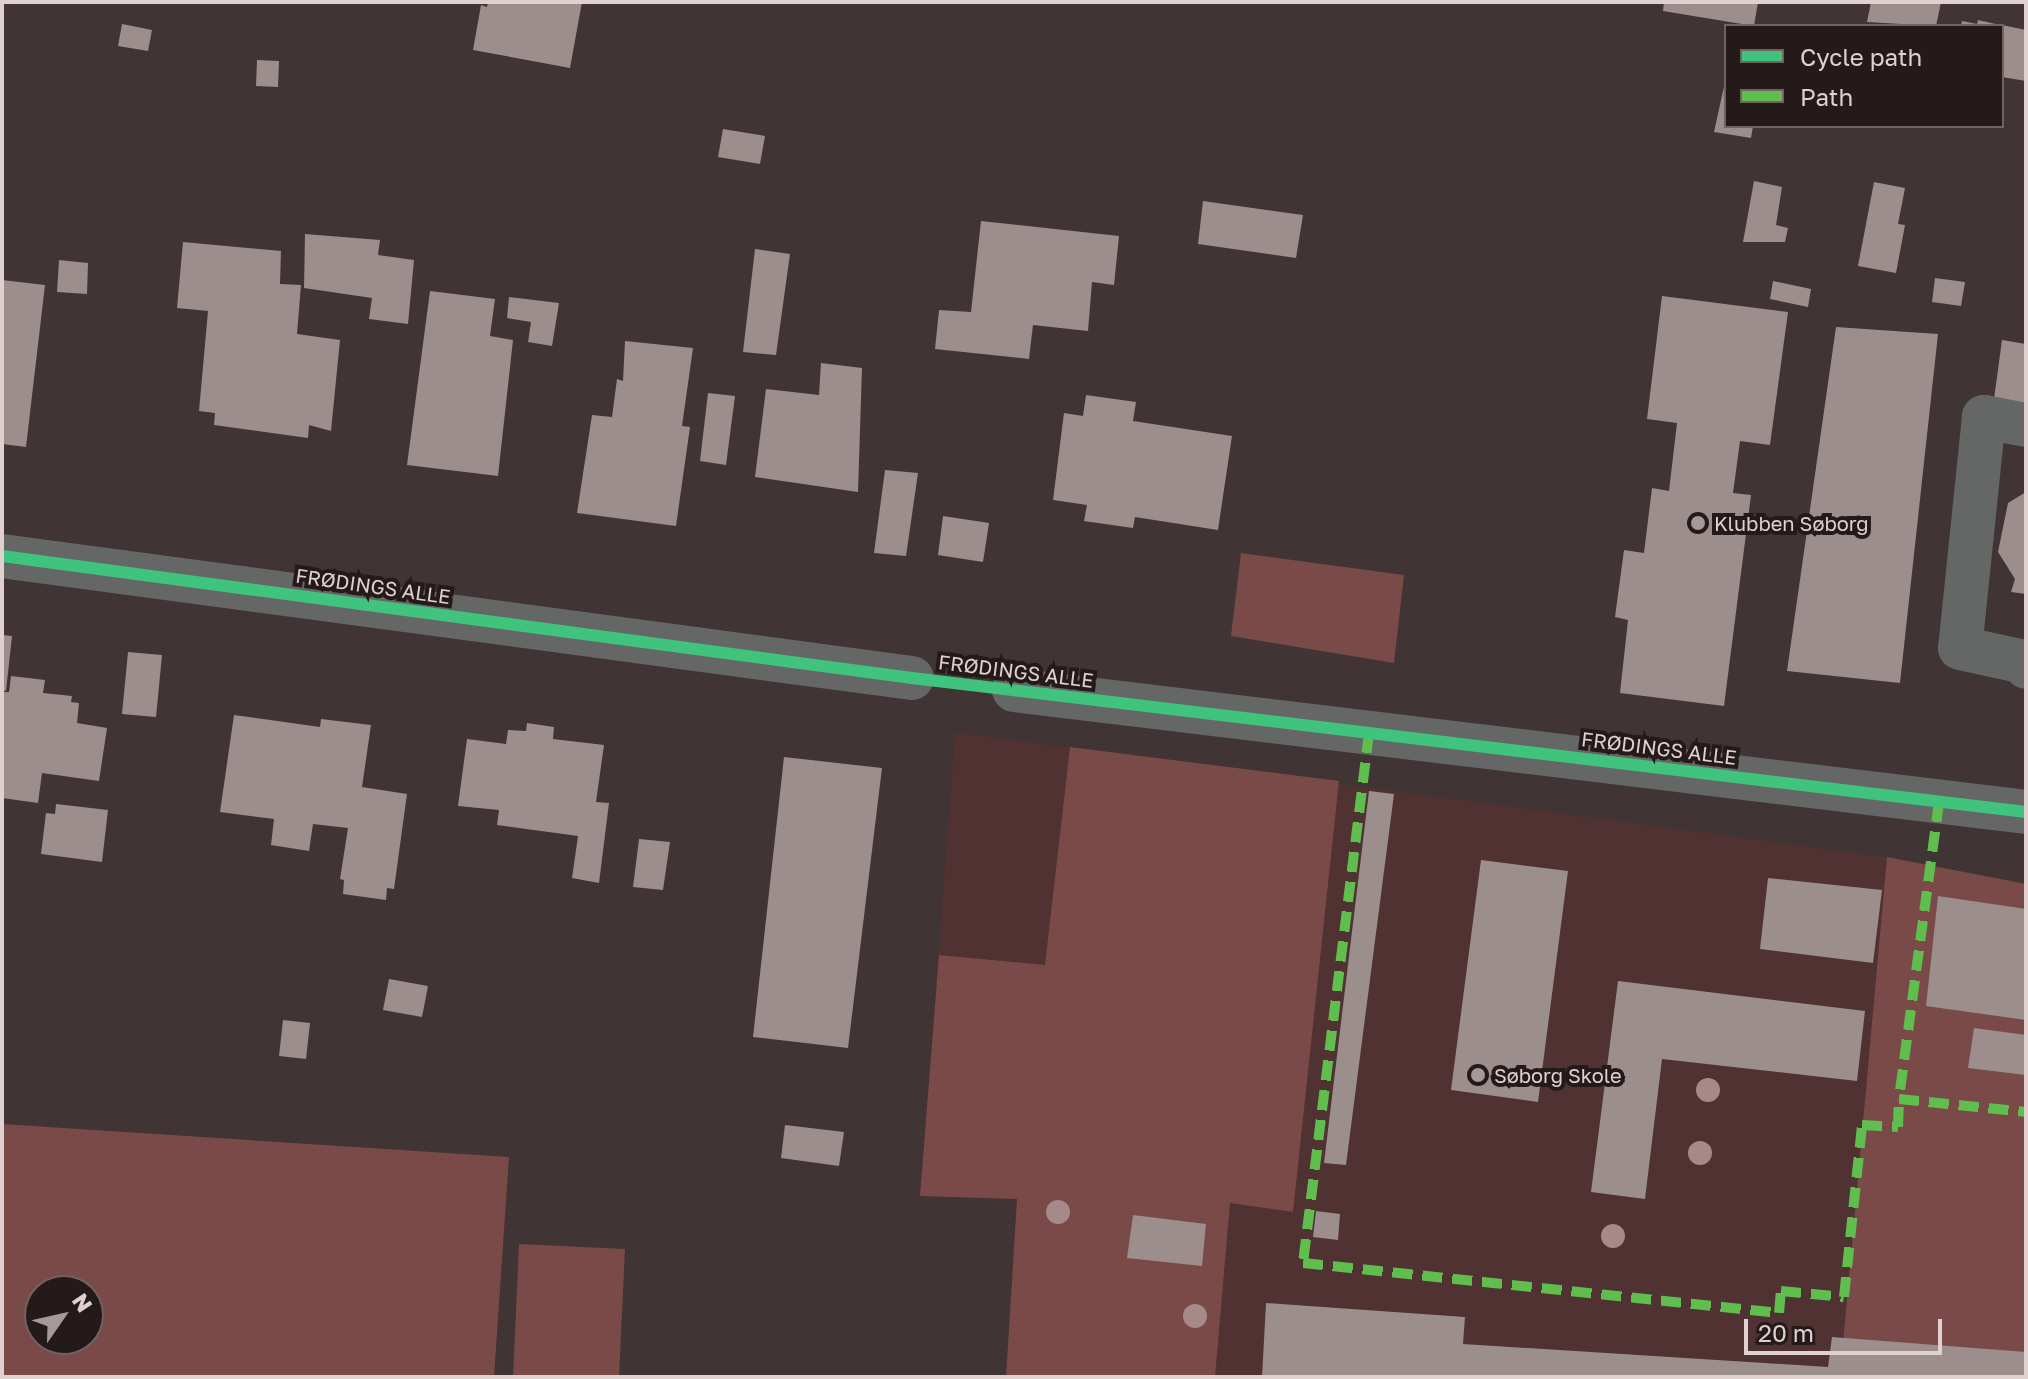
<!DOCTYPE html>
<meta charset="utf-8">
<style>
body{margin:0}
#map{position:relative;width:2028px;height:1379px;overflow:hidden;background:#403434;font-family:"Golos Text",sans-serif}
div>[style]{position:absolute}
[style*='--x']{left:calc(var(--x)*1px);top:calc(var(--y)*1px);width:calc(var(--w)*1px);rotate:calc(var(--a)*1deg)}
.built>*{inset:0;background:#4f3231}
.green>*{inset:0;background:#7a4a49}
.building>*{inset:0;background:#9c8e8d}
.minor>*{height:44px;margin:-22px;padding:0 22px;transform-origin:22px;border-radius:22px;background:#656766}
.quiet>*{height:10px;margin-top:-5px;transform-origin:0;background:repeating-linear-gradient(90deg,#5fbe4e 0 20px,transparent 0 30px)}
.cycleway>*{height:12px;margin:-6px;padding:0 6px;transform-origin:6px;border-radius:6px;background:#40c37c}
.trees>*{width:24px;height:24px;margin:-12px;border-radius:50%;background:#a68a89}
.dots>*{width:22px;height:22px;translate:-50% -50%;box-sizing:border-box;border:4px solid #251a1a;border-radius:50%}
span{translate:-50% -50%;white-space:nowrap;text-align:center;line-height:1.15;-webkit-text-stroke:8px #251a1a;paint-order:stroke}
.poi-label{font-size:20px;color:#e0d0cf}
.left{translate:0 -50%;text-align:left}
.street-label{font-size:20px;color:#e0d0cf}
.frame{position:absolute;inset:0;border:4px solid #e0d0cf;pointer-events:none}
.legend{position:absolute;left:1724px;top:24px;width:280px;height:104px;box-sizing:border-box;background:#251a1a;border:2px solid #706362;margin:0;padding:10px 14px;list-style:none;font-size:24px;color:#e0d0cf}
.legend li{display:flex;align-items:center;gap:16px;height:40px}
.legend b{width:40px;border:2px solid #706362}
.north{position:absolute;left:24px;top:1275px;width:80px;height:80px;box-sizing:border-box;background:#251a1a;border:2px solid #706362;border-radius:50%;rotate:56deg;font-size:22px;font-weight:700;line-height:32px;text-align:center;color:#e0d0cf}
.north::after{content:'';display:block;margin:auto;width:28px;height:36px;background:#a89999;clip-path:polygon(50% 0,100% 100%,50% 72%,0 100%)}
.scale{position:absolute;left:1744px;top:1319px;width:198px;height:36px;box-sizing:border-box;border:4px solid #e0d0cf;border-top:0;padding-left:10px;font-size:24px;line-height:28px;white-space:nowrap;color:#e0d0cf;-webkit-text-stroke:6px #251a1a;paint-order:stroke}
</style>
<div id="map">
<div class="built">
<div style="clip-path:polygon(955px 732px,1887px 857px,2026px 884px,2026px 1377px,1006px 1377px,1017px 1199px,920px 1196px)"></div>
</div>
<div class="green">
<div style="clip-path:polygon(1241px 553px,1404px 575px,1394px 663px,1231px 636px)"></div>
<div style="clip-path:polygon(1070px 747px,1339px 781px,1293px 1212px,1230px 1203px,1215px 1377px,1006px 1377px,1017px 1199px,920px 1196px,939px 955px,1045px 965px)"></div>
<div style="clip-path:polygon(1887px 857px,2026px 884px,2026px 1377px,1840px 1377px)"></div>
<div style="clip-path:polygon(evenodd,2px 1124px,509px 1157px,494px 1377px,2px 1377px,2px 1124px,88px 1291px,88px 1339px,40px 1339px,40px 1291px,88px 1291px)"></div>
<div style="clip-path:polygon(519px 1244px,625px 1249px,619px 1377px,513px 1377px)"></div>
</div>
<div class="building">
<div style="clip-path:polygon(488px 2px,582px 2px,570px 68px,473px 50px,481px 5px,487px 7px)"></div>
<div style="clip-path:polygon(1664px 2px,1758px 2px,1754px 26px,1663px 11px)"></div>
<div style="clip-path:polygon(1871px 2px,1941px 2px,1936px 26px,1867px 22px)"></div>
<div style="clip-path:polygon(1978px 20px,2000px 25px,2000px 26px,1961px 26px,1962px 21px,1977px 24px)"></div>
<div style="clip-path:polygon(122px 24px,152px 30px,148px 51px,118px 46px)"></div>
<div style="clip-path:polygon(2002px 25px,2026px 30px,2026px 81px,2002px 77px)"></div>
<div style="clip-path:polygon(257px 60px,279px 61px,278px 87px,256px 86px)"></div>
<div style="clip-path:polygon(1725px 82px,1726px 126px,1753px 126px,1751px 138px,1714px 132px)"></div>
<div style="clip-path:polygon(723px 129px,765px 136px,760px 164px,718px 157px)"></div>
<div style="clip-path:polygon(1754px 181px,1782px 187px,1776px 225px,1788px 228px,1785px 242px,1743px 242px)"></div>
<div style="clip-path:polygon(1874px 182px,1905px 188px,1898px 224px,1905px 225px,1896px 273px,1858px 266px)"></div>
<div style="clip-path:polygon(1203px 201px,1303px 215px,1296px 258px,1198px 244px)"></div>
<div style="clip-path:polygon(981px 221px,1119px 236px,1114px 285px,1092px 282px,1088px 331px,1033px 325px,1029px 359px,935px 349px,939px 310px,971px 312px)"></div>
<div style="clip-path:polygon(305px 234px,380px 240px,378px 255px,414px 260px,408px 324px,369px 319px,372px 298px,304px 288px)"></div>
<div style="clip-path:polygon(183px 242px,281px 251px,280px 284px,301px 285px,297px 334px,340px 340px,331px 431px,309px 425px,308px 438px,214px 425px,215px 413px,199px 411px,208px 311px,177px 308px)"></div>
<div style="clip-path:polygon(755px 249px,790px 254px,776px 355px,743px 352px)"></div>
<div style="clip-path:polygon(59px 260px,88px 263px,87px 294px,57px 292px)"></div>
<div style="clip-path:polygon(1935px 278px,1965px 282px,1961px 306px,1932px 302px)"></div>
<div style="clip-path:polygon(2px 280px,45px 285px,26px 447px,2px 444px)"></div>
<div style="clip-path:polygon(1773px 281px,1811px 289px,1808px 307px,1770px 299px)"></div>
<div style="clip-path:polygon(430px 291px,495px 299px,490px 336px,513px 340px,498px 476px,407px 465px)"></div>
<div style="clip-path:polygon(1662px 296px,1788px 312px,1770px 445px,1740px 441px,1733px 493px,1751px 495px,1724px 706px,1620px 693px,1628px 620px,1615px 617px,1624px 550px,1644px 553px,1652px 488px,1669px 491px,1677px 423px,1647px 419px)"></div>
<div style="clip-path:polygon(509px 297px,559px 303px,552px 346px,528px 342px,531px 322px,507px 318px)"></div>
<div style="clip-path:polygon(1836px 327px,1938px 334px,1900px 683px,1787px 671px)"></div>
<div style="clip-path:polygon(2002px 340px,2026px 344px,2026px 405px,1994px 399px)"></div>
<div style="clip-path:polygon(625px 341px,693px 348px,682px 426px,690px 427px,676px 526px,577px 513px,592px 415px,612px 417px,617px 379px,623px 381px)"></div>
<div style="clip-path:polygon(821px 363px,862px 368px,858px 492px,755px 477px,766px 389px,819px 395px)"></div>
<div style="clip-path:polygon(708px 393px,735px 396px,726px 465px,700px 461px)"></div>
<div style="clip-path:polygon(1086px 395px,1136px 402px,1133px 421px,1232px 436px,1218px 530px,1135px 517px,1133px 528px,1084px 521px,1087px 505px,1053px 500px,1064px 413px,1083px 416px)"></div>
<div style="clip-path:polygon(885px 470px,918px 473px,906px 556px,874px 553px)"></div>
<div style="clip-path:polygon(2026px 492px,2026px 594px,2011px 592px,2015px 579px,1998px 552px,2008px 503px)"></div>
<div style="clip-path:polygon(943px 516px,989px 523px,983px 562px,938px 555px)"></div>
<div style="clip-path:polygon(2px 635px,12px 636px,6px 691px,2px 690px)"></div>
<div style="clip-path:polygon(128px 652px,162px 655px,156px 717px,122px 714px)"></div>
<div style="clip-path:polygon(11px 676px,45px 680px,43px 693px,72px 696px,71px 702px,79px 703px,77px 723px,107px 728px,99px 781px,42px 773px,38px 803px,2px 798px,2px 692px,9px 692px)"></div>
<div style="clip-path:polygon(234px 715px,320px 727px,321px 719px,371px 725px,362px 787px,407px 794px,394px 889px,387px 888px,386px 900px,343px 894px,344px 880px,340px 879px,348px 828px,313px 824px,309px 851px,271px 845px,274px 819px,220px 812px)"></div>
<div style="clip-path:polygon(527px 723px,554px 727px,553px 739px,604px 745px,596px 802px,609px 803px,599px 883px,572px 878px,578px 836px,497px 825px,499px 810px,458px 806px,467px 739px,506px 744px,508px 730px,526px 731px)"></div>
<div style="clip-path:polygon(784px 757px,882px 768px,848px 1048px,753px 1037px)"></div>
<div style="clip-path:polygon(1369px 791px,1394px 794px,1346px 1165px,1324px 1163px)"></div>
<div style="clip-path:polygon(56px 804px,108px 810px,102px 862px,41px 854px,46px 813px,55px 814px)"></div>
<div style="clip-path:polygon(639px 839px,670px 842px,663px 890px,633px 887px)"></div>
<div style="clip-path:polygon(1481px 860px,1568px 871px,1538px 1102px,1451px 1090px)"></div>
<div style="clip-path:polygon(1768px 878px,1882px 890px,1873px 963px,1760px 949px)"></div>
<div style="clip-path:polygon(1938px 896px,2026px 909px,2026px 1020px,1926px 1006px)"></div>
<div style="clip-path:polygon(389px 979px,428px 986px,422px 1017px,383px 1010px)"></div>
<div style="clip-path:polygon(1618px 981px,1865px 1011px,1857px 1081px,1662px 1059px,1645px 1199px,1591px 1192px)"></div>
<div style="clip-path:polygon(283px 1020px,310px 1023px,306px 1059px,279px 1056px)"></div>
<div style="clip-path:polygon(1974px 1028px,2026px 1035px,2026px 1075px,1968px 1068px)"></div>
<div style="clip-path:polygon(785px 1125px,844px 1132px,839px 1166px,781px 1158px)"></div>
<div style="clip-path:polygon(1316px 1211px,1340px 1214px,1338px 1240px,1313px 1237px)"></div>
<div style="clip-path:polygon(1133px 1215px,1206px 1224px,1202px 1266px,1127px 1258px)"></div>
<div style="clip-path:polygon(1266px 1303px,1465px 1317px,1463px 1344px,1828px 1367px,1832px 1337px,2026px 1352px,2026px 1377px,1262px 1377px)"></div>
</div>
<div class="minor">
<div style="--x:2026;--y:425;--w:43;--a:-169.2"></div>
<div style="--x:1984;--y:417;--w:232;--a:95.9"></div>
<div style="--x:1960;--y:648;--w:66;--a:12.3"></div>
<div style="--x:2024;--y:662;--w:5;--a:68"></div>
<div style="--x:2;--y:556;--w:918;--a:7.64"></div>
<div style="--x:1014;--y:690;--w:1019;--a:6.87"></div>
</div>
<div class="quiet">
<div style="--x:1369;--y:733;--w:534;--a:97.1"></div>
<div style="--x:1303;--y:1263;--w:479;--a:6"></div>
<div style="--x:1779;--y:1313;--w:22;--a:-85"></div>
<div style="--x:1781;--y:1291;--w:63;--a:5.4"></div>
<div style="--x:1844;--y:1297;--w:173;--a:-84"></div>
<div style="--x:1862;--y:1125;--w:36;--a:3"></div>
<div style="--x:1898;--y:1127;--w:28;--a:-88"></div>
<div style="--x:1939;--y:802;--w:300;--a:97.7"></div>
<div style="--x:1899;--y:1099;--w:128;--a:5.8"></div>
</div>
<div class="cycleway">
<div style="--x:2;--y:556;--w:918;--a:7.64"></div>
<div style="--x:912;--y:678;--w:1122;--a:6.86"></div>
</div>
<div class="trees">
<div style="left:1708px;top:1090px"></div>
<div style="left:1700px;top:1153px"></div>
<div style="left:1058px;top:1212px"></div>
<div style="left:1613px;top:1236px"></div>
<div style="left:1195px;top:1316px"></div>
</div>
<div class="dots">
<div style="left:1698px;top:523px;background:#a89999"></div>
<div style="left:1478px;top:1075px;background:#a89999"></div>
</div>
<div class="poi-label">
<span class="left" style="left:1714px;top:523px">Klubben Søborg</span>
<span class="left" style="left:1494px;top:1075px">Søborg Skole</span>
</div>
<div class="street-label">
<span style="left:373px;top:586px;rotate:8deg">FRØDINGS ALLE</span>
<span style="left:1016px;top:671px;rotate:7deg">FRØDINGS ALLE</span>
<span style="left:1659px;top:748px;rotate:7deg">FRØDINGS ALLE</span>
</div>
<div class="frame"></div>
<ul class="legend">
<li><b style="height:10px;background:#40c37c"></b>Cycle path</li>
<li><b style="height:10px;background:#5fbe4e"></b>Path</li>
</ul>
<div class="north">N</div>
<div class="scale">20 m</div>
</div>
